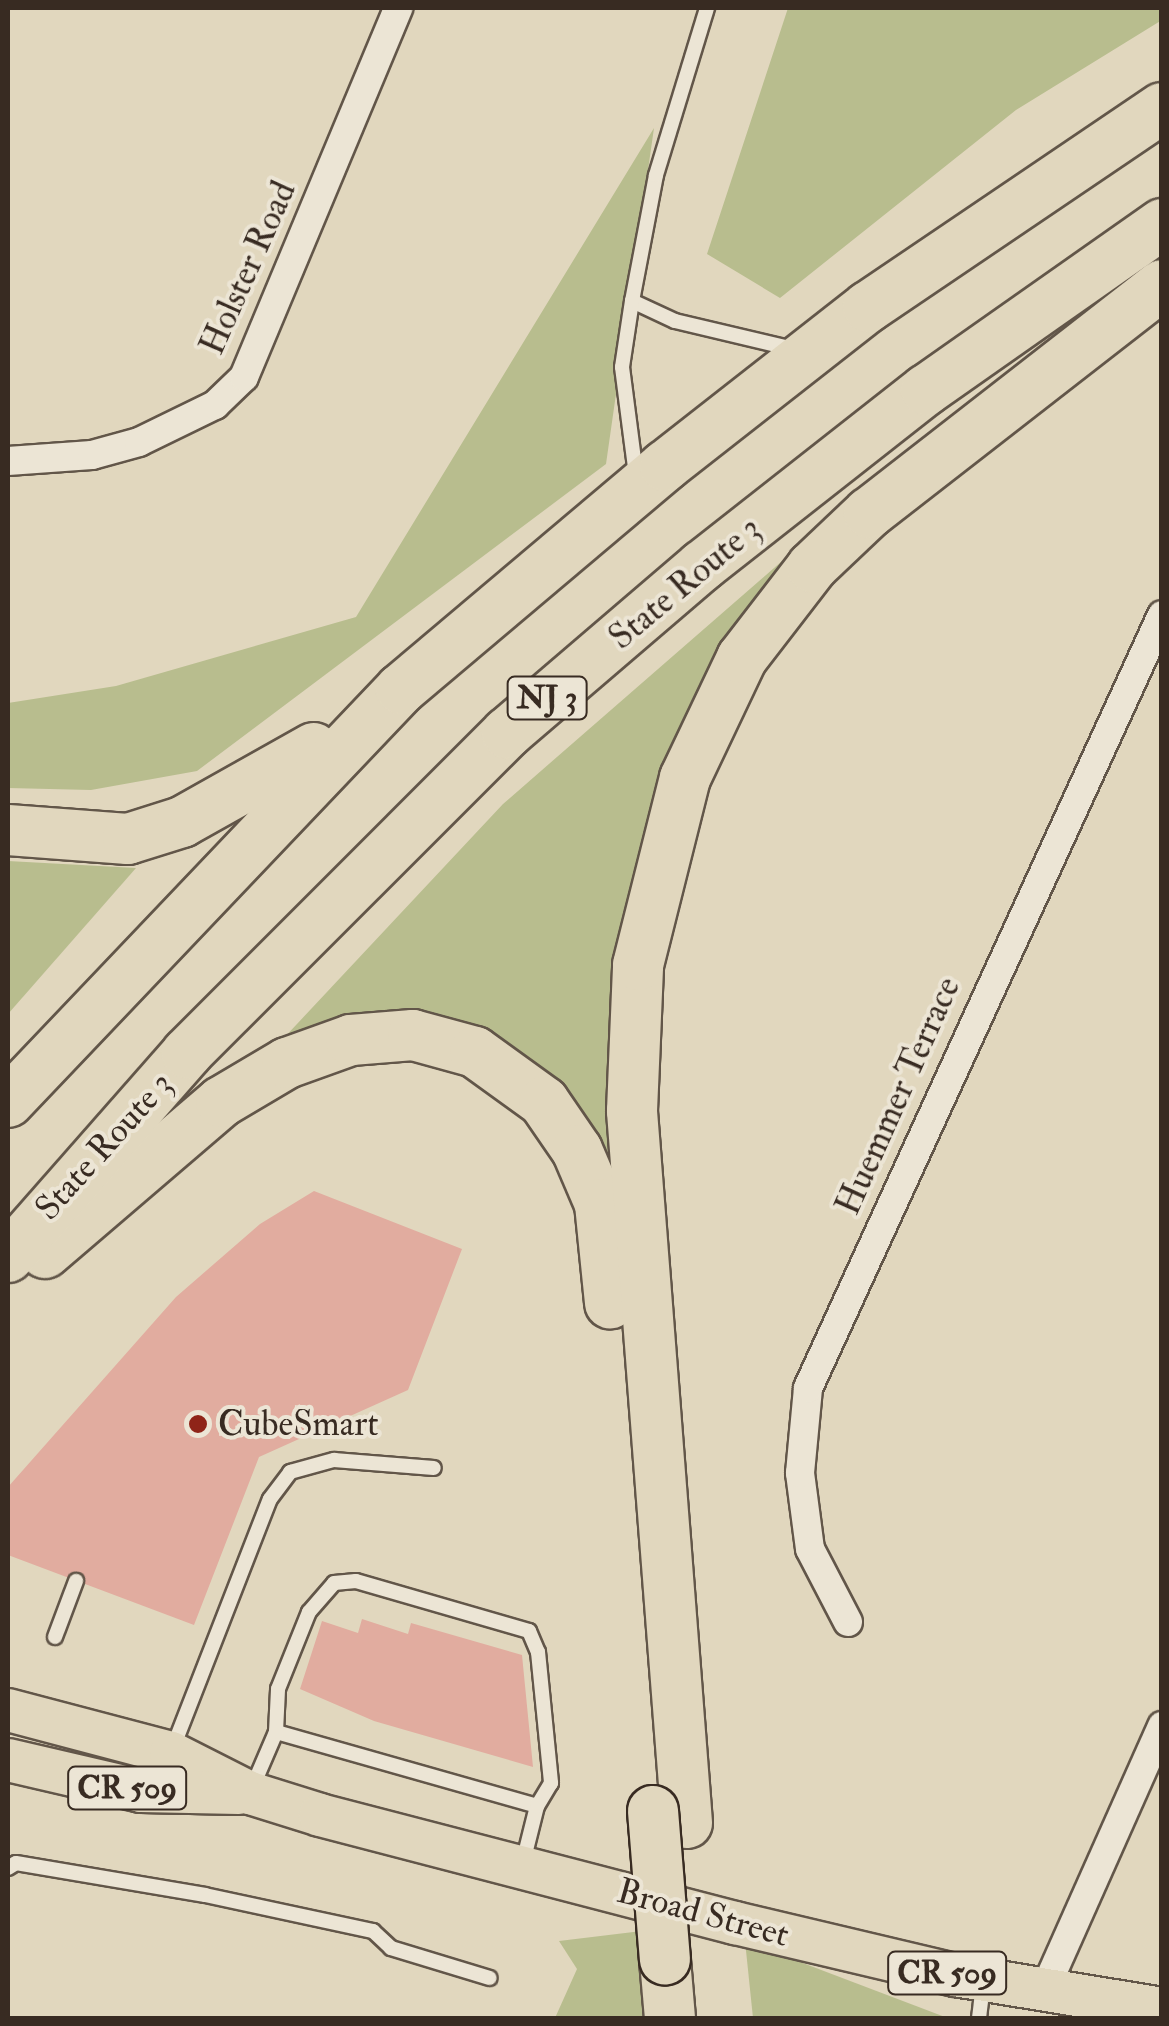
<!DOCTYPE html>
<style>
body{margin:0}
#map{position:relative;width:1169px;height:2026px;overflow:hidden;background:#e1d7be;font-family:"IM FELL Double Pica",serif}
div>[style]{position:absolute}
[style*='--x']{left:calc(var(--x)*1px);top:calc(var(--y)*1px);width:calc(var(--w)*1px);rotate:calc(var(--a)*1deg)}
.green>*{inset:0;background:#b8bd8e}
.building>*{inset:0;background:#e1ac9f}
.roads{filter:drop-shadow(2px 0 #625649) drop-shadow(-2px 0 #625649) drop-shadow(0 2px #625649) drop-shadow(0 -2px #625649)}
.lane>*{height:14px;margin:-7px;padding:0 7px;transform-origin:7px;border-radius:7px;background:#ece5d5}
.street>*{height:28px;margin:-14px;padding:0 14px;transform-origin:14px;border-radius:14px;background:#ece5d5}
.primary>*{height:42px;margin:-21px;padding:0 21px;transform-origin:21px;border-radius:21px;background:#e1d7be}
.highway>*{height:50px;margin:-25px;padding:0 25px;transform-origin:25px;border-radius:25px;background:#e1d7be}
.bridges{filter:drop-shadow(2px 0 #382b22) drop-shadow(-2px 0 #382b22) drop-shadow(0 2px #382b22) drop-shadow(0 -2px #382b22)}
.highway-bridge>*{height:50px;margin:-25px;padding:0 25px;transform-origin:25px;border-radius:25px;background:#e1d7be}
.dots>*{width:28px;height:28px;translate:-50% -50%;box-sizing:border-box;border:5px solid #ece5d5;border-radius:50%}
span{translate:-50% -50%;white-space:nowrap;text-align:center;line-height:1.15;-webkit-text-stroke:8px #ece5d5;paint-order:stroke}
.shield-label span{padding:2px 8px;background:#ece5d5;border:2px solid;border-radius:8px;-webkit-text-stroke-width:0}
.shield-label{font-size:32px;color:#382b22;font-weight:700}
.street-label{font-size:35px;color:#382b22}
.poi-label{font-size:35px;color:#382b22}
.left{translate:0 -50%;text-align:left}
.frame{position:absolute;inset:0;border:10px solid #382b22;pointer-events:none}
</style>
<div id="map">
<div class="green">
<div style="clip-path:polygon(788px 8px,1161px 8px,1162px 20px,1016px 110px,780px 298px,707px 254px)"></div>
<div style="clip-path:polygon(654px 128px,606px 464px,197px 771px,91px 790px,8px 788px,8px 703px,116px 686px,356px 617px)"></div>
<div style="clip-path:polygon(805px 541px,716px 673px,617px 1198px,541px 1077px,282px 1040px,503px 804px)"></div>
<div style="clip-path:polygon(8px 861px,136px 868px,8px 1014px)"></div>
<div style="clip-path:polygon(650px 1930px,660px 2018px,555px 2018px,577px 1969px,559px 1941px)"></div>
<div style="clip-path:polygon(745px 1941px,945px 2017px,944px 2018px,753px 2018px)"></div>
</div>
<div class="building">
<div style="clip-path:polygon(314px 1191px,462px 1249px,408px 1390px,259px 1457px,194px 1625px,8px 1555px,8px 1487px,176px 1297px,260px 1224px)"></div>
<div style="clip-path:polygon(362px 1619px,408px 1634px,411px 1623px,522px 1655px,533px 1767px,374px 1721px,300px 1689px,322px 1621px,358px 1633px)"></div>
</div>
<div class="roads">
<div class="lane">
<div style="--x:632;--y:301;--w:47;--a:24.9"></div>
<div style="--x:675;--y:321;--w:121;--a:13.3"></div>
<div style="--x:636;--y:475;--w:109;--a:-97.4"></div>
<div style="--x:622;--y:367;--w:67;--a:-81.4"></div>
<div style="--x:632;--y:301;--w:128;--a:-79.2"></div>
<div style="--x:656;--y:175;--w:175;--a:-73"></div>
<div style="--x:55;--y:1637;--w:60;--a:-69.4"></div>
<div style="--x:276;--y:1732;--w:271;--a:15.8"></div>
<div style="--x:537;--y:1806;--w:58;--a:104"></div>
<div style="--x:172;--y:1750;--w:269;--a:-68.7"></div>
<div style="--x:270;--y:1499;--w:34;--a:-53"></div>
<div style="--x:290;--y:1472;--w:46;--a:-15.3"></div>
<div style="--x:334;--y:1460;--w:100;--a:4.6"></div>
<div style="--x:252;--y:1788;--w:61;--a:-66.8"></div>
<div style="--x:276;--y:1732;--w:43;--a:-87.3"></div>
<div style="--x:278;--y:1689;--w:83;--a:-68.1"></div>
<div style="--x:309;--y:1612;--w:38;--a:-49"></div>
<div style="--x:334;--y:1583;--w:22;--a:-5"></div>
<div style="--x:356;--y:1581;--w:180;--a:16.1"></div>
<div style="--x:529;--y:1631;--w:23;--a:67"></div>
<div style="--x:538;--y:1652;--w:132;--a:84.3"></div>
<div style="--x:551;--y:1783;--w:27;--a:121"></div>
<div style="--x:8;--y:1868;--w:9;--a:-32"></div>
<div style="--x:16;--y:1863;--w:192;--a:9.6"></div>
<div style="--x:205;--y:1895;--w:172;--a:12.1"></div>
<div style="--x:373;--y:1931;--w:25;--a:43"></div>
<div style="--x:391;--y:1948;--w:103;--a:16.9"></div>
<div style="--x:979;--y:2018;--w:34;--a:-83"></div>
</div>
<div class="street">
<div style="--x:8;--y:461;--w:84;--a:-4.1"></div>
<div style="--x:92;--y:455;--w:49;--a:-15.5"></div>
<div style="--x:139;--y:442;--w:85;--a:-26"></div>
<div style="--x:215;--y:405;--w:40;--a:-44"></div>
<div style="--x:244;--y:377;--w:400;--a:-67.3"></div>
<div style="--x:848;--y:1622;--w:82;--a:-117.5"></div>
<div style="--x:810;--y:1549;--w:77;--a:-97.5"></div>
<div style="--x:800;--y:1473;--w:85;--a:-84.6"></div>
<div style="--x:808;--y:1388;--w:850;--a:-65.39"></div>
<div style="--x:1045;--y:1989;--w:288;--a:-66"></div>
</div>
<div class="primary">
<div style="--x:8;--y:1710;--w:169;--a:14.8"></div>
<div style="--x:171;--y:1753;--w:89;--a:26.9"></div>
<div style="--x:250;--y:1793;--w:73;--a:17.4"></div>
<div style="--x:320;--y:1815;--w:429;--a:14.6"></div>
<div style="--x:735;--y:1923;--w:226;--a:13.3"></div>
<div style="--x:955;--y:1975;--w:210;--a:9.3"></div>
<div style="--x:8;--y:1760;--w:137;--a:13.1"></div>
<div style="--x:141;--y:1791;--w:98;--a:1.2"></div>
</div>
<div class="highway">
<div style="--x:8;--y:830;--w:120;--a:4.3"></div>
<div style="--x:128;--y:839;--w:57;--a:-17.5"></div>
<div style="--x:182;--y:822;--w:151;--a:-29.3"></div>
<div style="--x:8;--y:1102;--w:570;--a:-46.42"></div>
<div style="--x:401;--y:689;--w:346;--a:-40.2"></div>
<div style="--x:665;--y:466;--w:258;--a:-38.1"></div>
<div style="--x:868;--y:307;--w:355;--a:-34.1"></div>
<div style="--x:45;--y:1253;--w:232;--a:-40.6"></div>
<div style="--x:221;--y:1102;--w:77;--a:-30.6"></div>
<div style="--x:287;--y:1063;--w:68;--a:-19.8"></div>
<div style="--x:351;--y:1040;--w:62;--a:-4.6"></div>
<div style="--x:413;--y:1035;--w:64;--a:15.3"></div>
<div style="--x:475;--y:1052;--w:85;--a:35.9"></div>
<div style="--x:544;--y:1102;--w:58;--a:55.5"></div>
<div style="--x:577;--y:1150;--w:59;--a:66.9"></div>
<div style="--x:600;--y:1204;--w:100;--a:84.2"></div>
<div style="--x:8;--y:1257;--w:271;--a:-48.7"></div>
<div style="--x:187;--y:1053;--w:453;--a:-45"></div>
<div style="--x:507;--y:733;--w:257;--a:-40.6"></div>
<div style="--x:702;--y:566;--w:285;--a:-38.2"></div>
<div style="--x:926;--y:390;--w:289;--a:-35.1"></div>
<div style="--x:687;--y:1823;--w:714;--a:-94.42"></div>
<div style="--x:632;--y:1111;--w:146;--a:-87.6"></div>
<div style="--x:638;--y:965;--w:193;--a:-75.9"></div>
<div style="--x:685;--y:778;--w:133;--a:-64.6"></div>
<div style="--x:742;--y:658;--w:115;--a:-52.4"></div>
<div style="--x:812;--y:567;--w:79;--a:-43.5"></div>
<div style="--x:869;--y:513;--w:371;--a:-37.9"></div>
<div style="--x:665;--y:1960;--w:58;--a:85.1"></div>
</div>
</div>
<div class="bridges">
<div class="highway-bridge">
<div style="--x:653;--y:1811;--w:149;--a:85.4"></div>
</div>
</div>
<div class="dots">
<div style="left:198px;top:1424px;background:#8f2418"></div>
</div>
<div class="shield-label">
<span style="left:547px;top:698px">NJ 3</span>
<span style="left:127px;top:1788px">CR 509</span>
<span style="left:947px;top:1973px">CR 509</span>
</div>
<div class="street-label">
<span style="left:248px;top:268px;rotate:-66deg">Holster Road</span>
<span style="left:685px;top:583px;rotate:-40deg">State Route 3</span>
<span style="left:898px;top:1096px;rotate:-66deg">Huemmer Terrace</span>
<span style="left:104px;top:1146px;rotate:-48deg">State Route 3</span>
<span style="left:703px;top:1913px;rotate:15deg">Broad Street</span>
</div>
<div class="poi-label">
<span class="left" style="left:218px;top:1424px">CubeSmart</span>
</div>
<div class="frame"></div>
</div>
